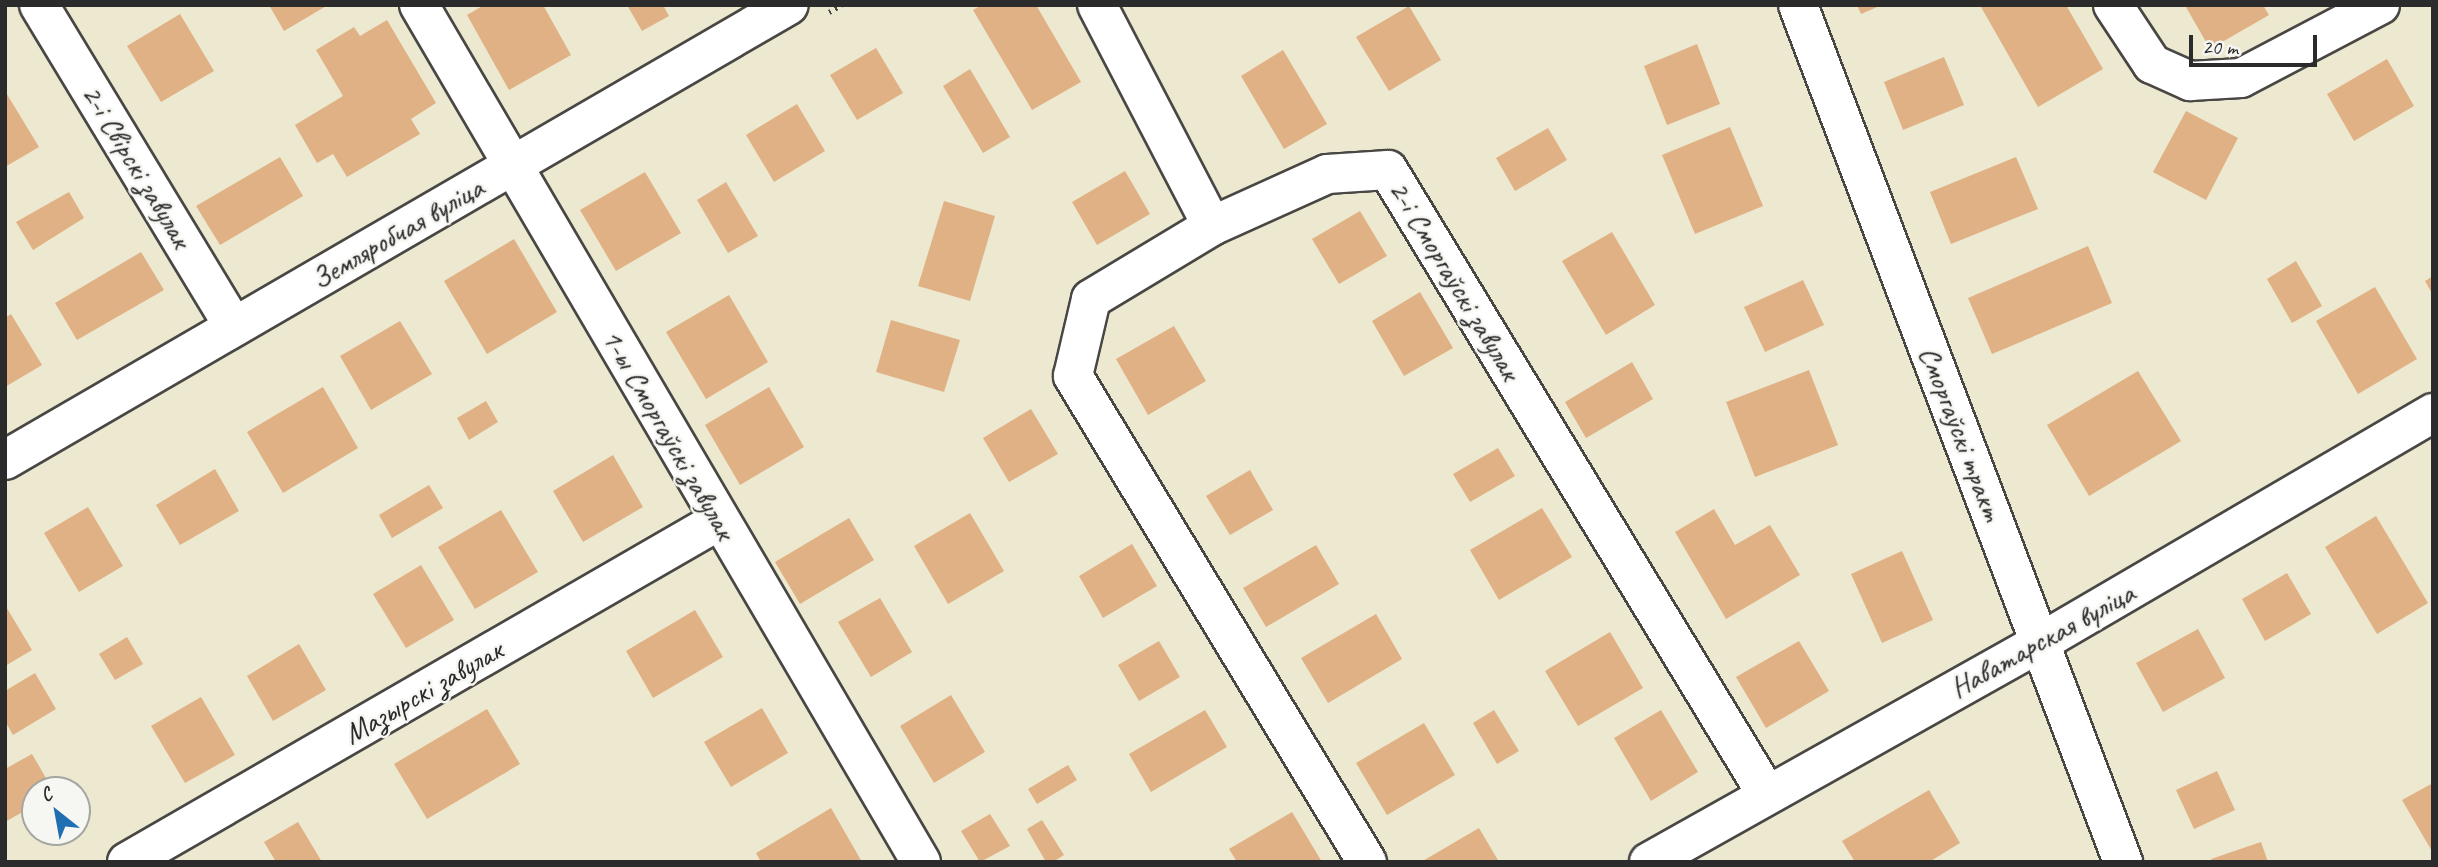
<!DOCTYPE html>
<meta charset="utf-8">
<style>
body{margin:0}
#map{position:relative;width:2438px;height:867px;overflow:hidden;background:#ede8d0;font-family:Caveat,sans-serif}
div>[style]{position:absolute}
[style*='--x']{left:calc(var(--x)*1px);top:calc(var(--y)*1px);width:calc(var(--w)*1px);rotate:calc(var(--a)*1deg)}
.building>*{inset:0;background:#e0b184}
.path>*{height:4.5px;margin-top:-2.25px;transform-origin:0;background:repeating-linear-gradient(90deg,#484744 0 2px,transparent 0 7px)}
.roads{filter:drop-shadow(2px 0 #484744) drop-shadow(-2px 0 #484744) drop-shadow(0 2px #484744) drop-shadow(0 -2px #484744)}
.minor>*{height:38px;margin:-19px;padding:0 19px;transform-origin:19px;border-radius:19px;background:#fff}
span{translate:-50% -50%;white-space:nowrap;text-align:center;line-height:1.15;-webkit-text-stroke:5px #f6f6f2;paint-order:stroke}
.street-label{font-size:30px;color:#2b2b2b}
.frame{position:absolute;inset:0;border:7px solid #2b2b2b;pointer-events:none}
.north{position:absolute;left:21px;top:776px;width:70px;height:70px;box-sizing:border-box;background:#f6f6f2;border:2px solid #a5a5a2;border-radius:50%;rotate:329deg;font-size:19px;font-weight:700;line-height:28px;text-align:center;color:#2b2b2b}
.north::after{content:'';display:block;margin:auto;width:24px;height:32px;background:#1f6fb2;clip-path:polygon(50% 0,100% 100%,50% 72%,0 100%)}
.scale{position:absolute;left:2189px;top:35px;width:128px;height:32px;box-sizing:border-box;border:4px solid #2b2b2b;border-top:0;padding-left:9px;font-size:21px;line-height:24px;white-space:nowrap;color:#2b2b2b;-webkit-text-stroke:5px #f6f6f2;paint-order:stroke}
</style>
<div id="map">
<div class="building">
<div style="clip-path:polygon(269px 5px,328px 5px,284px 31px)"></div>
<div style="clip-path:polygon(484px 5px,543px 5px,571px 55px,509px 90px,467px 15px)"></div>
<div style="clip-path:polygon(627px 5px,663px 5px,669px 16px,642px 31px)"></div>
<div style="clip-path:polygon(982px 5px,1036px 5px,1081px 82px,1032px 110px,973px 10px)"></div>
<div style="clip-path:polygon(1857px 5px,1882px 5px,1861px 14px)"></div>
<div style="clip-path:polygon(2066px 5px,2103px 69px,2038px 107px,1981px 7px)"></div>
<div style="clip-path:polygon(2189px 5px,2263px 5px,2269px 15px,2210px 49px,2186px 7px)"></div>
<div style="clip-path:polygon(1409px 6px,1441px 60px,1389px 91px,1356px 37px)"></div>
<div style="clip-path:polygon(180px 14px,214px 71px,161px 102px,127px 46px)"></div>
<div style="clip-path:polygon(387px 20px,436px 103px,411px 119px,420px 134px,347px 177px,333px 154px,317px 163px,295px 125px,343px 96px,316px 50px,354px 27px,360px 36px)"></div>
<div style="clip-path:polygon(1697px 44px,1720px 104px,1667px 125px,1644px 66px)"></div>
<div style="clip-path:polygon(876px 48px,903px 93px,857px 120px,830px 75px)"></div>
<div style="clip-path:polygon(1283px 50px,1327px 124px,1284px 149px,1241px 76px)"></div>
<div style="clip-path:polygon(1944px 57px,1964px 105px,1903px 130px,1884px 82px)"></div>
<div style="clip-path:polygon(2387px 59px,2414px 106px,2354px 141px,2327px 94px)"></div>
<div style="clip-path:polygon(970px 69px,1010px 137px,983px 153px,943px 86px)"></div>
<div style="clip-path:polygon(5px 91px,39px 147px,5px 167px)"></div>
<div style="clip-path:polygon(797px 104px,825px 151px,774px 182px,746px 135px)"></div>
<div style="clip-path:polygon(2186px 111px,2238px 138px,2206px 200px,2153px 172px)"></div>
<div style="clip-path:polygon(1730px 127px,1763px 206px,1695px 234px,1662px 155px)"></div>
<div style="clip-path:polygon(1548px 128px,1567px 160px,1515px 191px,1496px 158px)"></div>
<div style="clip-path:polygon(280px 157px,303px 196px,220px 245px,196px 206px)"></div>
<div style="clip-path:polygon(2016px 157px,2038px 209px,1951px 244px,1930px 192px)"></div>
<div style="clip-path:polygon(1125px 171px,1150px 214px,1097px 245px,1072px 202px)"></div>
<div style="clip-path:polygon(645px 172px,681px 233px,616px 271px,580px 210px)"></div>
<div style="clip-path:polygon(726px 182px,758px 236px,728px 253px,697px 200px)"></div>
<div style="clip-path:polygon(69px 192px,84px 218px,33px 250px,16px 222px)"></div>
<div style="clip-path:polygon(944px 201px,995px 216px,970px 301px,918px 286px)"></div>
<div style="clip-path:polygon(1360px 211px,1387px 256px,1339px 284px,1312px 239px)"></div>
<div style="clip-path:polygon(1612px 232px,1655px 305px,1606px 335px,1562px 261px)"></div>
<div style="clip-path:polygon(514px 239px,557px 312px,487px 354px,444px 281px)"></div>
<div style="clip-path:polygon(2088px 246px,2112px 303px,1992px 354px,1968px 298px)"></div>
<div style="clip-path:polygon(141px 252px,164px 290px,77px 340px,55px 303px)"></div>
<div style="clip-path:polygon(2296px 261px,2322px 306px,2292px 323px,2267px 279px)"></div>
<div style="clip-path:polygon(2433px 276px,2433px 295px,2425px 281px)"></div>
<div style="clip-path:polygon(1803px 280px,1824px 325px,1765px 352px,1744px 307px)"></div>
<div style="clip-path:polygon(2375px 287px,2417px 359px,2358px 394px,2316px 321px)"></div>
<div style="clip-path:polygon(1420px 292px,1453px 348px,1404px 376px,1372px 321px)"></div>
<div style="clip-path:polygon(729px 295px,768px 362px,706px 399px,666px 332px)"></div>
<div style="clip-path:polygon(11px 314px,42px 365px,5px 387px,5px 318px)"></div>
<div style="clip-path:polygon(891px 320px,960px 340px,944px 392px,876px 372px)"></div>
<div style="clip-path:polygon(400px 321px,432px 374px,371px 410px,340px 356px)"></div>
<div style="clip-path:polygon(1174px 326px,1206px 381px,1148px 415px,1116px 359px)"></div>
<div style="clip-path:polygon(1632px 362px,1653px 399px,1586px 438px,1565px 402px)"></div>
<div style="clip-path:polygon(1809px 370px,1838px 445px,1755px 477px,1726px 402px)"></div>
<div style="clip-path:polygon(2138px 371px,2181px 441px,2089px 496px,2047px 425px)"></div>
<div style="clip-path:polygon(323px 387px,358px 448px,283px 493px,247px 432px)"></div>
<div style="clip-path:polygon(769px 387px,804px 447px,740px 485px,705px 425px)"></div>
<div style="clip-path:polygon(486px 401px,498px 422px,469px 440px,457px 418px)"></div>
<div style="clip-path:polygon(1031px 409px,1058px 454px,1009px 482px,983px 438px)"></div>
<div style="clip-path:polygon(1498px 448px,1515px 476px,1470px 502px,1453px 474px)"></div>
<div style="clip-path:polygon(613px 455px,643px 507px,583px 542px,553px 491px)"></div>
<div style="clip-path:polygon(215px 469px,239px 511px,180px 545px,156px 505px)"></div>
<div style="clip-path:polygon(1250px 470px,1273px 510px,1230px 535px,1206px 496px)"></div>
<div style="clip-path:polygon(429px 485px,443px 508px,392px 538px,379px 515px)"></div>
<div style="clip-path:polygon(88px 507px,123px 566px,79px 592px,44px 533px)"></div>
<div style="clip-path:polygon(1542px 508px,1572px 557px,1499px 600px,1470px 550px)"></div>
<div style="clip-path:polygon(1714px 509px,1735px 545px,1770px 525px,1800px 575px,1726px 619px,1675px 532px)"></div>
<div style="clip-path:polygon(501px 510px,538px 572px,475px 609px,438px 547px)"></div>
<div style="clip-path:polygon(970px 513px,1004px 571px,948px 604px,914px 546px)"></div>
<div style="clip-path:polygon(2376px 516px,2428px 603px,2377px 634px,2325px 547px)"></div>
<div style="clip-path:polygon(849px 518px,874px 560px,800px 604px,775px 562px)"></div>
<div style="clip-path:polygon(1132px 544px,1157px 586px,1103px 618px,1079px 576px)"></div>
<div style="clip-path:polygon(1316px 545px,1339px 584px,1266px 627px,1243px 588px)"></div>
<div style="clip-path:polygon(1902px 551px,1933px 620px,1882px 643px,1851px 574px)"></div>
<div style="clip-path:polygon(421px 565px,454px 620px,406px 648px,373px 594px)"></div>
<div style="clip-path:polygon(2287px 573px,2311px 614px,2265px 641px,2242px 599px)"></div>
<div style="clip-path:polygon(880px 598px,912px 652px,871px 677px,838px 622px)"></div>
<div style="clip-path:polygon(5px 605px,32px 650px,5px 666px)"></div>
<div style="clip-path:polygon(695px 610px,723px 657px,653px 698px,626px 651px)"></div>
<div style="clip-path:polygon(1376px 614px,1402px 659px,1328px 703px,1301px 658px)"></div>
<div style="clip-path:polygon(2198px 629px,2225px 678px,2163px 712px,2136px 663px)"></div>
<div style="clip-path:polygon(1610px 632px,1643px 688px,1578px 726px,1545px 671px)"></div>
<div style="clip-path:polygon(127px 637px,143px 664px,115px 680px,99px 654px)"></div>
<div style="clip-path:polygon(1159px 641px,1180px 677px,1139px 701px,1118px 665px)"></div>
<div style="clip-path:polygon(1799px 641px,1829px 691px,1766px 728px,1736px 677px)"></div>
<div style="clip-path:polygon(299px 644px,326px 690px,273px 721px,247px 676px)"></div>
<div style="clip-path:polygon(35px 673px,56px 709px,13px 735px,5px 721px,5px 691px)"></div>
<div style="clip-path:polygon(951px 695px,985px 752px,934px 783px,900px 726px)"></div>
<div style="clip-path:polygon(201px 697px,235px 755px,185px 783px,151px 726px)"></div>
<div style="clip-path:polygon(762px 708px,788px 753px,731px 787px,704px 742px)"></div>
<div style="clip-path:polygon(487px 709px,520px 764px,427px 819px,394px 764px)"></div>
<div style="clip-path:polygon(1205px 710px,1227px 747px,1151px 792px,1129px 754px)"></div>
<div style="clip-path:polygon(1494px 710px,1519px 751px,1497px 764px,1473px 723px)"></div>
<div style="clip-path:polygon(1661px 710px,1698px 772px,1651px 801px,1614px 738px)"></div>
<div style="clip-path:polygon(1424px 723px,1455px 775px,1387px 815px,1356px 763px)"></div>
<div style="clip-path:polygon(32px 754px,53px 790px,35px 790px,35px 805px,5px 822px,5px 769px)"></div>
<div style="clip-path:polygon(1068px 765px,1077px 780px,1037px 804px,1028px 789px)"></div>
<div style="clip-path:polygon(2217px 771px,2235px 810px,2194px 829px,2176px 790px)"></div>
<div style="clip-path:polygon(2433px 783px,2433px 853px,2402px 800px)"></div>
<div style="clip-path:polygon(1929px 790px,1960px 843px,1929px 862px,1855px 862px,1842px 841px)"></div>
<div style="clip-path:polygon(831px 808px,862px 862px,761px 862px,756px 853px)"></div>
<div style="clip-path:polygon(1292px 812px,1322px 862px,1237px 862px,1229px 849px)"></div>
<div style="clip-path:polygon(990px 814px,1010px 846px,980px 862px,961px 831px)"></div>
<div style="clip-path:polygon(1042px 820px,1064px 855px,1053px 862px,1046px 862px,1027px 829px)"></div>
<div style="clip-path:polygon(298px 822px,322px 862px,276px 862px,264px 842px)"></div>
<div style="clip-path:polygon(1479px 828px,1499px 862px,1421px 862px)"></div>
<div style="clip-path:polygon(2261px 842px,2268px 862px,2212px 862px,2211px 859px)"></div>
</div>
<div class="path">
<div style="--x:829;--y:12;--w:14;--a:-30"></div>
</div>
<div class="roads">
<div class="minor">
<div style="--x:39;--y:5;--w:376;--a:58.8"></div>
<div style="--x:419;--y:5;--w:993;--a:59.64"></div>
<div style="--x:1097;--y:5;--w:249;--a:62.5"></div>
<div style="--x:1798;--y:5;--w:917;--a:69.23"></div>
<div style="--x:2113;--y:5;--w:71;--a:56.5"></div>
<div style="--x:2152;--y:64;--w:42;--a:24.1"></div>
<div style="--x:2190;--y:81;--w:51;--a:-3.4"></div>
<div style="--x:2241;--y:78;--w:157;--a:-27.7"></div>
<div style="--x:5;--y:460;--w:906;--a:-30.13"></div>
<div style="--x:127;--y:862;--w:682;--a:-29.98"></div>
<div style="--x:1367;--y:862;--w:568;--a:-121.17"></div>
<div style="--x:1073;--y:376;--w:79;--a:-76.8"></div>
<div style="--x:1091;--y:299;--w:141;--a:-31.1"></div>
<div style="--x:1212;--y:226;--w:126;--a:-24.3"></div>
<div style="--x:1327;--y:174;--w:61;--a:-3.8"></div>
<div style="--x:1388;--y:170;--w:729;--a:58.75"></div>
<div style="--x:1649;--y:862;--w:450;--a:-29.3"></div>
<div style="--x:2041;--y:642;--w:454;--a:-30.3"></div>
</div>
</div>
<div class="street-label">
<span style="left:137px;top:166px;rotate:59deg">2-і Свірскі завулак</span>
<span style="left:397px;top:233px;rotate:-30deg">Земляробчая вуліца</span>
<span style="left:1455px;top:280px;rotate:59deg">2-і Сморгаўскі завулак</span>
<span style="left:1961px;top:433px;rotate:69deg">Сморгаўскі тракт</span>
<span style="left:669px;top:434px;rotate:60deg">1-ы Сморгаўскі завулак</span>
<span style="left:2042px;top:640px;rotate:-29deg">Наватарская вуліца</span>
<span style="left:423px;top:692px;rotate:-30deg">Мазырскі завулак</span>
</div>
<div class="frame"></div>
<div class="north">С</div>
<div class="scale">20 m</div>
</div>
